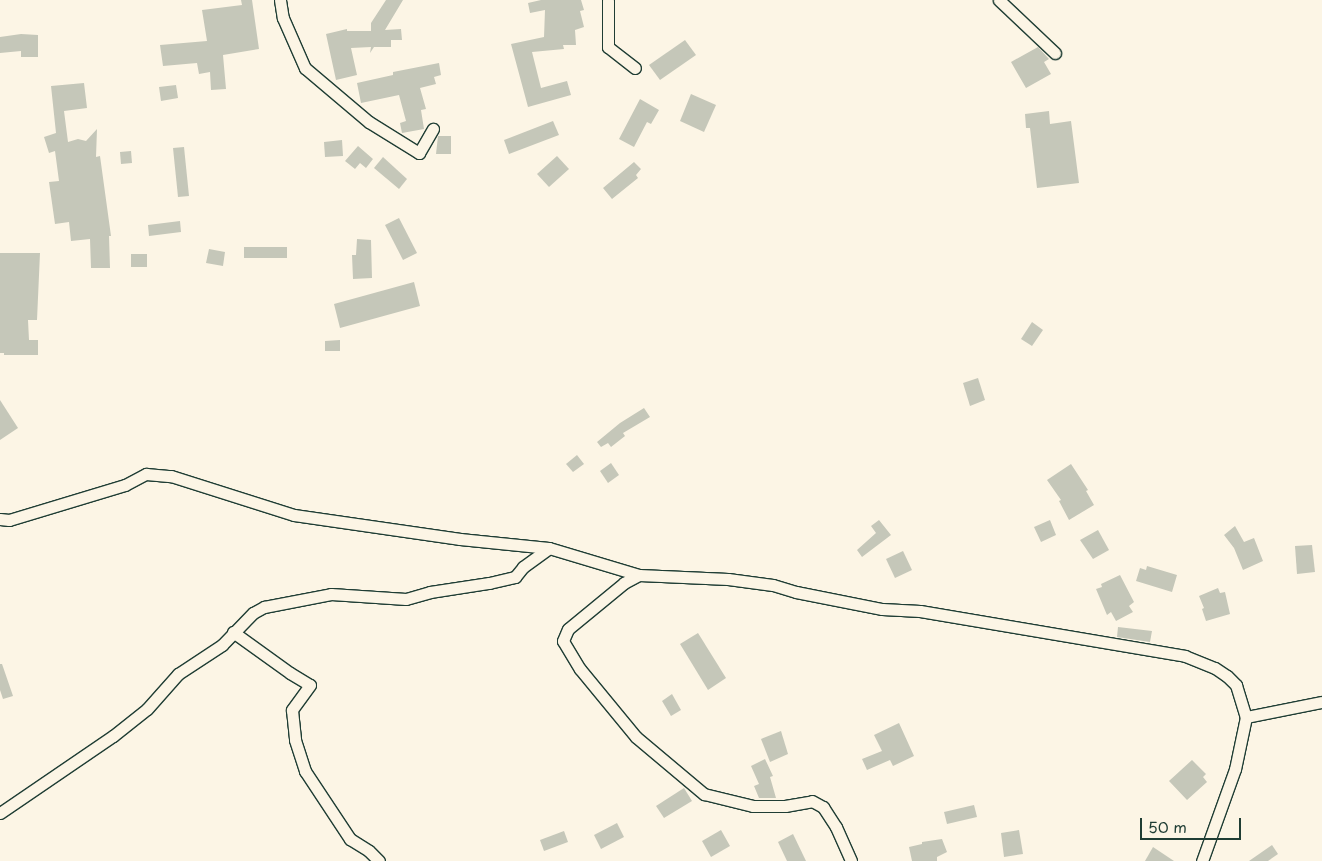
<!DOCTYPE html>
<style>
body{margin:0}
#map{position:relative;width:1322px;height:861px;overflow:hidden;background:#fcf5e5;font-family:"Playpen Sans",sans-serif}
div>[style]{position:absolute}
[style*='--x']{left:calc(var(--x)*1px);top:calc(var(--y)*1px);width:calc(var(--w)*1px);rotate:calc(var(--a)*1deg)}
.building>*{inset:0;background:#c5c7b9}
.roads{filter:drop-shadow(1px 0 #1f3d34) drop-shadow(-1px 0 #1f3d34) drop-shadow(0 1px #1f3d34) drop-shadow(0 -1px #1f3d34)}
.street>*{height:11px;margin:-5.5px;padding:0 5.5px;transform-origin:5.5px;border-radius:5.5px;background:#fcf5e5}
span{translate:-50% -50%;white-space:nowrap;text-align:center;line-height:1.15;-webkit-text-stroke:4.5px #fcf5e5;paint-order:stroke}
.scale{position:absolute;left:1140px;top:818px;width:101px;height:22px;box-sizing:border-box;border:2px solid #1f3d34;border-top:0;padding-left:6px;font-size:15px;line-height:18px;white-space:nowrap;color:#1f3d34;-webkit-text-stroke:4px #fcf5e5;paint-order:stroke}
</style>
<div id="map">
<div class="building">
<div style="clip-path:polygon(241px 0,252px 0,259px 49px,223px 55px,226px 89px,211px 90px,210px 72px,199px 74px,197px 63px,163px 66px,160px 45px,207px 41px,202px 10px,242px 5px)"></div>
<div style="clip-path:polygon(386px 0,403px 0,385px 30px,401px 29px,402px 40px,391px 40px,391px 47px,374px 47px,370px 53px,371px 47px,351px 48px,357px 75px,336px 80px,326px 34px,347px 29px,347px 31px,371px 31px,371px 23px)"></div>
<div style="clip-path:polygon(541px 0,581px 0,584px 10px,580px 11px,584px 27px,575px 30px,576px 45px,563px 45px,564px 49px,532px 52px,541px 88px,567px 81px,571px 95px,528px 107px,511px 44px,544px 37px,545px 10px,530px 13px,528px 3px)"></div>
<div style="clip-path:polygon(21px 34px,38px 35px,38px 57px,21px 57px,21px 51px,0 53px,0 37px)"></div>
<div style="clip-path:polygon(685px 40px,696px 55px,660px 80px,649px 65px)"></div>
<div style="clip-path:polygon(1038px 47px,1049px 59px,1044px 62px,1051px 74px,1026px 88px,1011px 62px)"></div>
<div style="clip-path:polygon(439px 63px,441px 75px,434px 77px,436px 84px,420px 88px,426px 109px,421px 110px,424px 129px,402px 133px,400px 123px,406px 121px,399px 95px,361px 103px,357px 83px,393px 75px,393px 72px)"></div>
<div style="clip-path:polygon(84px 83px,87px 108px,64px 111px,68px 142px,78px 139px,86px 141px,97px 129px,96px 157px,100px 156px,111px 236px,109px 236px,110px 268px,91px 268px,90px 239px,71px 241px,69px 222px,55px 224px,49px 182px,59px 181px,55px 151px,49px 153px,44px 137px,56px 133px,51px 86px)"></div>
<div style="clip-path:polygon(176px 85px,178px 98px,161px 101px,159px 87px)"></div>
<div style="clip-path:polygon(691px 94px,716px 105px,704px 132px,680px 121px)"></div>
<div style="clip-path:polygon(640px 99px,659px 110px,651px 124px,647px 122px,634px 147px,619px 139px)"></div>
<div style="clip-path:polygon(1049px 111px,1050px 124px,1071px 121px,1079px 183px,1037px 188px,1030px 128px,1026px 128px,1025px 114px)"></div>
<div style="clip-path:polygon(553px 121px,559px 135px,509px 154px,504px 140px)"></div>
<div style="clip-path:polygon(438px 136px,451px 136px,451px 154px,436px 154px)"></div>
<div style="clip-path:polygon(342px 140px,343px 156px,325px 157px,324px 142px)"></div>
<div style="clip-path:polygon(358px 146px,373px 159px,366px 168px,360px 163px,355px 169px,345px 161px)"></div>
<div style="clip-path:polygon(184px 147px,189px 196px,178px 197px,173px 148px)"></div>
<div style="clip-path:polygon(131px 151px,132px 163px,121px 164px,120px 152px)"></div>
<div style="clip-path:polygon(557px 156px,569px 169px,549px 187px,537px 174px)"></div>
<div style="clip-path:polygon(383px 157px,407px 179px,399px 189px,374px 168px)"></div>
<div style="clip-path:polygon(634px 162px,641px 169px,636px 175px,638px 178px,612px 199px,603px 188px)"></div>
<div style="clip-path:polygon(399px 218px,417px 253px,403px 260px,385px 225px)"></div>
<div style="clip-path:polygon(180px 221px,181px 232px,149px 236px,148px 225px)"></div>
<div style="clip-path:polygon(357px 239px,371px 240px,372px 278px,353px 279px,352px 255px,356px 255px)"></div>
<div style="clip-path:polygon(244px 247px,287px 247px,287px 258px,244px 258px)"></div>
<div style="clip-path:polygon(209px 249px,225px 252px,223px 266px,206px 263px)"></div>
<div style="clip-path:polygon(0 253px,40px 253px,37px 320px,28px 320px,29px 340px,38px 340px,38px 355px,4px 355px,4px 353px,0 353px)"></div>
<div style="clip-path:polygon(131px 254px,147px 254px,147px 267px,131px 267px)"></div>
<div style="clip-path:polygon(414px 282px,420px 306px,340px 328px,334px 304px)"></div>
<div style="clip-path:polygon(1032px 322px,1043px 330px,1032px 346px,1021px 339px)"></div>
<div style="clip-path:polygon(340px 340px,340px 351px,325px 351px,325px 341px)"></div>
<div style="clip-path:polygon(978px 378px,985px 400px,970px 406px,963px 383px)"></div>
<div style="clip-path:polygon(0 400px,18px 428px,0 440px)"></div>
<div style="clip-path:polygon(644px 408px,650px 417px,623px 433px,625px 436px,611px 447px,608px 443px,601px 447px,597px 442px,620px 423px)"></div>
<div style="clip-path:polygon(577px 455px,584px 464px,573px 472px,566px 464px)"></div>
<div style="clip-path:polygon(611px 463px,619px 475px,608px 483px,600px 471px)"></div>
<div style="clip-path:polygon(1071px 464px,1088px 490px,1086px 491px,1094px 505px,1069px 520px,1059px 501px,1061px 500px,1047px 480px)"></div>
<div style="clip-path:polygon(879px 520px,891px 535px,862px 557px,857px 550px,876px 533px,871px 526px)"></div>
<div style="clip-path:polygon(1050px 520px,1056px 535px,1041px 542px,1034px 527px)"></div>
<div style="clip-path:polygon(1235px 526px,1244px 542px,1254px 538px,1263px 561px,1243px 570px,1234px 548px,1224px 535px)"></div>
<div style="clip-path:polygon(1098px 530px,1109px 550px,1093px 559px,1080px 540px)"></div>
<div style="clip-path:polygon(1312px 545px,1315px 572px,1297px 574px,1295px 546px)"></div>
<div style="clip-path:polygon(903px 551px,912px 570px,895px 578px,886px 559px)"></div>
<div style="clip-path:polygon(1147px 566px,1177px 575px,1172px 592px,1136px 581px,1140px 568px,1146px 570px)"></div>
<div style="clip-path:polygon(1120px 575px,1134px 602px,1129px 606px,1133px 612px,1116px 621px,1111px 612px,1107px 615px,1096px 589px,1102px 587px,1101px 584px)"></div>
<div style="clip-path:polygon(1218px 588px,1220px 593px,1225px 592px,1230px 614px,1206px 621px,1202px 609px,1204px 608px,1199px 596px)"></div>
<div style="clip-path:polygon(1118px 627px,1152px 631px,1150px 642px,1117px 637px)"></div>
<div style="clip-path:polygon(698px 633px,726px 678px,708px 690px,680px 644px)"></div>
<div style="clip-path:polygon(0 664px,2px 664px,13px 696px,3px 699px,0 690px)"></div>
<div style="clip-path:polygon(672px 694px,681px 710px,671px 716px,662px 701px)"></div>
<div style="clip-path:polygon(899px 723px,914px 756px,893px 766px,890px 760px,867px 770px,862px 759px,882px 751px,874px 735px)"></div>
<div style="clip-path:polygon(781px 731px,788px 754px,770px 762px,761px 739px)"></div>
<div style="clip-path:polygon(765px 759px,773px 776px,770px 777px,776px 798px,759px 798px,754px 786px,759px 784px,751px 766px)"></div>
<div style="clip-path:polygon(1192px 760px,1206px 774px,1203px 777px,1207px 782px,1187px 800px,1169px 781px)"></div>
<div style="clip-path:polygon(684px 788px,692px 801px,664px 818px,656px 806px)"></div>
<div style="clip-path:polygon(974px 805px,977px 817px,947px 824px,944px 812px)"></div>
<div style="clip-path:polygon(617px 823px,624px 837px,601px 849px,594px 835px)"></div>
<div style="clip-path:polygon(721px 830px,730px 846px,711px 857px,702px 841px)"></div>
<div style="clip-path:polygon(1019px 830px,1023px 854px,1004px 857px,1001px 833px)"></div>
<div style="clip-path:polygon(564px 831px,568px 842px,544px 851px,540px 840px)"></div>
<div style="clip-path:polygon(793px 834px,806px 861px,787px 861px,778px 842px)"></div>
<div style="clip-path:polygon(942px 839px,947px 852px,937px 857px,937px 861px,912px 861px,909px 847px,922px 844px,922px 842px)"></div>
<div style="clip-path:polygon(1272px 845px,1278px 854px,1268px 861px,1249px 861px)"></div>
<div style="clip-path:polygon(1153px 847px,1174px 861px,1145px 861px)"></div>
</div>
<div class="roads">
<div class="street">
<div style="--x:280;--y:0;--w:18;--a:81"></div>
<div style="--x:283;--y:18;--w:55;--a:66.3"></div>
<div style="--x:305;--y:68;--w:84;--a:40.2"></div>
<div style="--x:369;--y:122;--w:59;--a:31.8"></div>
<div style="--x:419;--y:153;--w:28;--a:-60"></div>
<div style="--x:608;--y:0;--w:47;--a:90"></div>
<div style="--x:608;--y:47;--w:34;--a:38"></div>
<div style="--x:999;--y:0;--w:77;--a:43.4"></div>
<div style="--x:0;--y:519;--w:9;--a:6"></div>
<div style="--x:9;--y:520;--w:121;--a:-16.8"></div>
<div style="--x:125;--y:485;--w:24;--a:-28"></div>
<div style="--x:146;--y:474;--w:25;--a:5"></div>
<div style="--x:171;--y:476;--w:129;--a:17.6"></div>
<div style="--x:294;--y:515;--w:168;--a:8.2"></div>
<div style="--x:460;--y:539;--w:89;--a:5.8"></div>
<div style="--x:549;--y:548;--w:94;--a:16.7"></div>
<div style="--x:639;--y:575;--w:89;--a:2.6"></div>
<div style="--x:728;--y:579;--w:45;--a:7.6"></div>
<div style="--x:773;--y:585;--w:24;--a:17"></div>
<div style="--x:796;--y:592;--w:88;--a:11.2"></div>
<div style="--x:882;--y:609;--w:38;--a:3"></div>
<div style="--x:920;--y:611;--w:269;--a:9.6"></div>
<div style="--x:1185;--y:656;--w:32;--a:22"></div>
<div style="--x:1215;--y:668;--w:14;--a:34"></div>
<div style="--x:1227;--y:676;--w:13;--a:45"></div>
<div style="--x:1236;--y:685;--w:34;--a:73"></div>
<div style="--x:1246;--y:717;--w:53;--a:101.9"></div>
<div style="--x:1235;--y:769;--w:98;--a:109.7"></div>
<div style="--x:639;--y:575;--w:17;--a:152"></div>
<div style="--x:624;--y:583;--w:72;--a:140.6"></div>
<div style="--x:568;--y:629;--w:13;--a:113"></div>
<div style="--x:563;--y:641;--w:33;--a:59"></div>
<div style="--x:580;--y:669;--w:88;--a:50.5"></div>
<div style="--x:636;--y:737;--w:89;--a:40"></div>
<div style="--x:704;--y:794;--w:50;--a:13.8"></div>
<div style="--x:753;--y:806;--w:32;--a:0"></div>
<div style="--x:785;--y:806;--w:27;--a:-10"></div>
<div style="--x:812;--y:801;--w:13;--a:29"></div>
<div style="--x:823;--y:807;--w:24;--a:57"></div>
<div style="--x:836;--y:827;--w:37;--a:66"></div>
<div style="--x:233;--y:632;--w:70;--a:35.7"></div>
<div style="--x:290;--y:673;--w:23;--a:31"></div>
<div style="--x:310;--y:685;--w:31;--a:126"></div>
<div style="--x:292;--y:710;--w:30;--a:84"></div>
<div style="--x:295;--y:740;--w:33;--a:72"></div>
<div style="--x:305;--y:771;--w:82;--a:56.5"></div>
<div style="--x:350;--y:839;--w:22;--a:32"></div>
<div style="--x:369;--y:851;--w:14;--a:45"></div>
<div style="--x:1246;--y:717;--w:77;--a:-11.2"></div>
<div style="--x:0;--y:813;--w:137;--a:-34.3"></div>
<div style="--x:113;--y:736;--w:43;--a:-38.5"></div>
<div style="--x:147;--y:709;--w:47;--a:-48.5"></div>
<div style="--x:178;--y:674;--w:53;--a:-33.4"></div>
<div style="--x:222;--y:645;--w:45;--a:-45.9"></div>
<div style="--x:253;--y:613;--w:13;--a:-29"></div>
<div style="--x:264;--y:607;--w:68;--a:-11"></div>
<div style="--x:331;--y:594;--w:75;--a:3.8"></div>
<div style="--x:406;--y:599;--w:25;--a:-16"></div>
<div style="--x:430;--y:592;--w:60;--a:-8.7"></div>
<div style="--x:489;--y:583;--w:27;--a:-13"></div>
<div style="--x:515;--y:577;--w:13;--a:-51"></div>
<div style="--x:523;--y:567;--w:32;--a:-36"></div>
</div>
</div>
<div class="scale">50 m</div>
</div>
